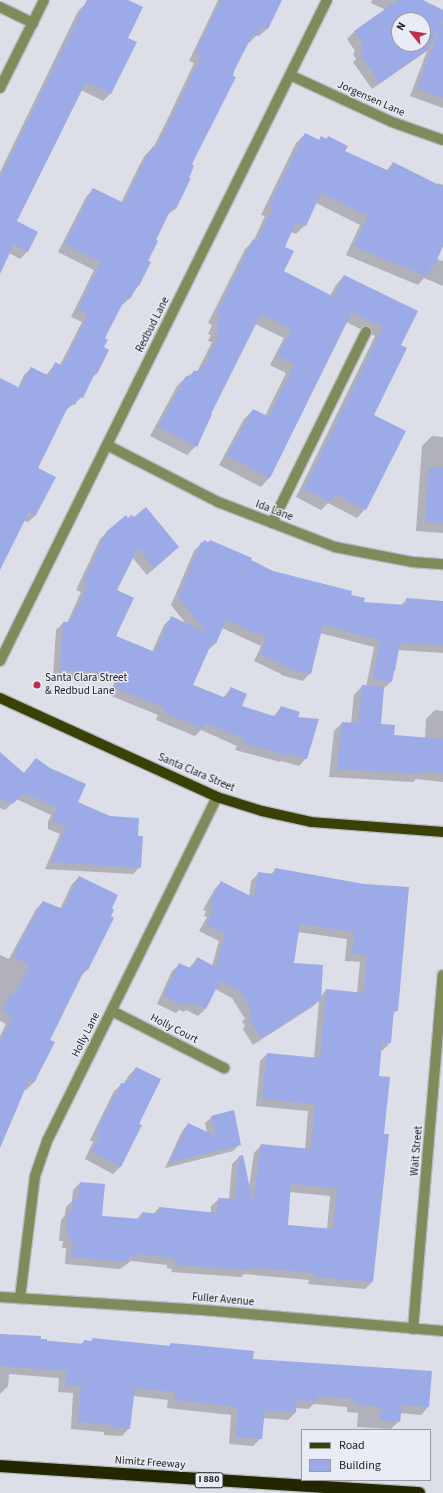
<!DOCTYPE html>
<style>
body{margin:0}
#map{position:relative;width:443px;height:1493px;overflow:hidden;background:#dcdee8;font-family:"Source Sans 3",sans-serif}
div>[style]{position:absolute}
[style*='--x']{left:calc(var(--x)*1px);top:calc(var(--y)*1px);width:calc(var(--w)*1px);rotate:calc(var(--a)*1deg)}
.shadow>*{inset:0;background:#0003}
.building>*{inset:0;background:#9caae8}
.roads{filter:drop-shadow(1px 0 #babcc5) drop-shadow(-1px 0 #babcc5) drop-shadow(0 1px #babcc5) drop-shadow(0 -1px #babcc5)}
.minor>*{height:10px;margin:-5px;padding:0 5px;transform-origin:5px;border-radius:5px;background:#818a5a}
.major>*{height:10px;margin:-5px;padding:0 5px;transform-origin:5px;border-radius:5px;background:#3a4107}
.highway>*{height:12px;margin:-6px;padding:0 6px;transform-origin:6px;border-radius:6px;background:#232700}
.dots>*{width:11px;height:11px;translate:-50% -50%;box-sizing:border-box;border:2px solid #e9ebf5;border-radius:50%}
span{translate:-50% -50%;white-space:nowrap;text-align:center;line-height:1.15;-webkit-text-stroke:3px #e9ebf5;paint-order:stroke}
.shield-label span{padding:1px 3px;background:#e9ebf5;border:1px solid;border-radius:3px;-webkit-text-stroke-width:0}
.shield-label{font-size:10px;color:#202124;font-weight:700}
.street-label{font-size:11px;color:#202124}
.poi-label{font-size:11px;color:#202124}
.left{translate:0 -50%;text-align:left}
.legend{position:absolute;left:301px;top:1429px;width:130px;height:52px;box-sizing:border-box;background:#e9ebf5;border:1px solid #999aa1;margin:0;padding:5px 7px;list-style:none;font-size:12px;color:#202124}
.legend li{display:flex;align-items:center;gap:8px;height:20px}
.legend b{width:20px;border:1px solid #999aa1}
.north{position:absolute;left:391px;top:12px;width:40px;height:40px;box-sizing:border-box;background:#e9ebf5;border:1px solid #999aa1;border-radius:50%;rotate:300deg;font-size:11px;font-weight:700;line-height:16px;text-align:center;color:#202124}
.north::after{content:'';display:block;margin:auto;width:14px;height:18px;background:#be2e4e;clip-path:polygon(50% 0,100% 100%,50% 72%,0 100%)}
</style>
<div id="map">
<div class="shadow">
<div style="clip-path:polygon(90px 0,126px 0,127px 38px,135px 42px,110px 94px,103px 101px,81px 90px,16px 222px,28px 251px,20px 259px,9px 253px,0 270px,0 172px,78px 11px)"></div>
<div style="clip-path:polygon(218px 0,281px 0,267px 29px,259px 36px,257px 35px,249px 43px,247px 42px,190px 165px,187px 178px,189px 179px,175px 209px,166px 216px,147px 261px,139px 285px,129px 299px,121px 306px,104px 339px,103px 347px,108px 350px,96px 374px,92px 378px,82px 397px,65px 411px,37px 468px,54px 477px,36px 515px,28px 522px,23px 520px,0 564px,0 380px,18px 388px,24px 375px,31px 368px,46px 375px,56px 363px,60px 365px,82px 322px,71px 317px,94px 270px,58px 252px,86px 197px,93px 189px,121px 203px,138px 168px,145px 155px,153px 148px,169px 116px,194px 63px,189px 61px)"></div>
<div style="clip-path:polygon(evenodd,372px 0,421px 0,443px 12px,443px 108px,410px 96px,427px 51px,372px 89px,353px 62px,356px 59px,353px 54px,355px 51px,347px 39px,355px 31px,386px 10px,371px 3px,372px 0,399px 20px,423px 20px,423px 44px,399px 44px,399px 20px)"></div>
<div style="clip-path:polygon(305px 134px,318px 140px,321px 138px,326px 140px,328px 137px,344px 151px,386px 171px,393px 163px,436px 185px,438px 183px,443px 185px,443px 243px,436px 259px,443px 261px,443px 286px,424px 278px,418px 285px,346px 255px,360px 225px,316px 203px,305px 225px,296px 234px,291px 232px,284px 247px,283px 272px,330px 296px,336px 285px,344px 276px,399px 345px,372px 416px,365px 509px,357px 518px,328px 503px,321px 510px,296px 497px,375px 336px,346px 322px,269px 478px,261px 487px,219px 465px,244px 419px,253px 410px,265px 416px,286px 373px,270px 365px,284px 338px,255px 324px,210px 414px,196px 446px,187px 455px,150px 436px,177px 386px,186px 377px,198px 370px,212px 342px,208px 341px,211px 335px,208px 334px,212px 325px,208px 323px,245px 249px,254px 240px,265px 216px,261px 215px,296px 143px)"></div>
<div style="clip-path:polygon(432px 436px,443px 437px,443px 533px,416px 531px,422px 446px)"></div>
<div style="clip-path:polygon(128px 519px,171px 554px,147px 575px,132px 557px,115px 591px,114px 636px,152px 652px,164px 625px,172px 617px,187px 625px,171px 605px,194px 551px,204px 541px,273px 572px,349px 596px,363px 603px,400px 606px,407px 599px,443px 610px,443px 653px,397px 650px,391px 682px,383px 689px,380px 725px,393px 736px,425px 739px,426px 719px,435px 710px,443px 711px,443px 782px,416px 779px,413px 782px,329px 777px,334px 731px,342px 723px,351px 723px,354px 695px,362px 686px,366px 687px,374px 647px,320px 633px,310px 673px,303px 681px,281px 675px,281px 674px,254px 661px,261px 646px,222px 628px,215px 644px,208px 650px,192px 685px,223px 698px,231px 688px,241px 707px,273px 717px,281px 707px,297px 718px,306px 758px,299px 766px,281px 761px,280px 762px,235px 750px,237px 746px,201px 730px,195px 736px,156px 720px,158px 715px,109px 695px,115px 681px,53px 677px,56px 630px,63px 623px,67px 623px,81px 592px,76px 590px,100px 539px,108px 531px)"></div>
<div style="clip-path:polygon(0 759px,23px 774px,36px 759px,76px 802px,137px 836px,140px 867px,133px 874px,45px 869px,60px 834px,48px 829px,48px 822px,51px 815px,16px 799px,5px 810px,0 808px)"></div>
<div style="clip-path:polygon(evenodd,275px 870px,363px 885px,397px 1010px,392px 1015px,390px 1043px,383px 1050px,381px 1050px,378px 1077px,383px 1135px,372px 1282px,365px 1289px,308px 1284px,309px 1280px,244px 1274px,241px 1277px,171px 1272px,172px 1269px,167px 1268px,167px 1265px,131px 1261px,120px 1269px,65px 1264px,66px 1248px,62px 1248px,63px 1241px,59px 1241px,61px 1220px,65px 1215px,66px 1207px,72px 1201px,73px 1190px,80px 1183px,101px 1216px,136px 1220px,142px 1213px,153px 1214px,159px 1208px,211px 1213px,211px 1206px,219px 1199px,229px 1200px,232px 1164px,239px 1157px,249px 1187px,254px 1153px,261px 1145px,305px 1149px,308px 1111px,256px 1106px,260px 1061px,267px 1054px,314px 1058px,319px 1001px,312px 1007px,253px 1045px,243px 1029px,245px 1026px,242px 1021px,245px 1019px,232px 998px,215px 989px,205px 1009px,198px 1016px,186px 1010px,184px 1012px,179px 1010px,176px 1013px,157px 1004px,172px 971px,180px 964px,189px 968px,197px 959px,212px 966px,219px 941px,199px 931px,207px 917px,204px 916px,206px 911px,203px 910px,214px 890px,221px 882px,249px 897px,251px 881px,259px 873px,270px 875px,275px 870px,298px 932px,347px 939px,345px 961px,360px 962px,357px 993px,326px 990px,320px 997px,293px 964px,298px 932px,275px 870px,290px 1192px,330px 1196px,327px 1229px,287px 1226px,290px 1192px)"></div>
<div style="clip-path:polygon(79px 877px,110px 909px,110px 917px,113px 918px,87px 970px,80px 977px,49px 1040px,34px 1082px,26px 1090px,24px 1089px,0 1147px,0 1036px,6px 1024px,0 1021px,0 955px,9px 959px,36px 909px,43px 902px,60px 909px,72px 884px)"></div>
<div style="clip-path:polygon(136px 1068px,137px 1124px,140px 1126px,120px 1167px,113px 1174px,85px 1159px,93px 1142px,90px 1140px,114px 1091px,125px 1082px,129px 1075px)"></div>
<div style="clip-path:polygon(212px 1117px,240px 1144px,233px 1151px,165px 1168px,182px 1131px,188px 1124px,207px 1133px,205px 1123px)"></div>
<div style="clip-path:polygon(0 1336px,81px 1344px,84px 1341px,90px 1342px,93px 1339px,168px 1347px,171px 1344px,252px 1360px,428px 1407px,421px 1415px,400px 1413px,399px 1421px,391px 1429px,357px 1427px,358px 1413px,347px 1412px,347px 1407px,314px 1404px,308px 1409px,296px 1408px,296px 1412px,288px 1420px,263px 1418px,261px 1438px,253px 1446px,229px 1444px,231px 1415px,167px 1408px,168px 1400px,133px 1396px,129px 1428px,122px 1436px,104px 1435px,104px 1432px,71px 1429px,73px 1393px,58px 1392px,59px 1378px,9px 1374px,8px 1386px,0 1394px)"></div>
</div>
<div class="building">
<div style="clip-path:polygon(87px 0,128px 0,143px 7px,128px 38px,137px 42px,111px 94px,86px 82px,17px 221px,38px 232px,28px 252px,14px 244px,0 274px,0 178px)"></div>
<div style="clip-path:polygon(221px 0,282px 0,268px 29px,262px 27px,257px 36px,253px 34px,234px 71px,233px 76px,236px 77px,192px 164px,194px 166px,189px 178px,191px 178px,176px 209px,172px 207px,156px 240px,158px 241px,148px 261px,151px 262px,139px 286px,138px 285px,130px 299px,126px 297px,105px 338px,108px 340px,104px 347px,109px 350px,97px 374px,95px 373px,83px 398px,79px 396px,75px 405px,70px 403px,38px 468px,56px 477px,36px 515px,29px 512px,0 570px,0 378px,20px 388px,31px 367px,49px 376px,55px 362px,63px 366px,88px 314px,78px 309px,101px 262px,65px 244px,93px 188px,124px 203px,145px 160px,153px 146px,156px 148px,177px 107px,201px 56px,195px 53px)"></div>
<div style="clip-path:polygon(evenodd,398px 0,423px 0,443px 10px,443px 20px,427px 50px,380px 83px,360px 54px,364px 51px,360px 45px,363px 43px,354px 31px,398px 0,399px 20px,423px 20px,423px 44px,399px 44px,399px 20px)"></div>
<div style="clip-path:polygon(441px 24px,443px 24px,443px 98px,417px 88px)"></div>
<div style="clip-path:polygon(305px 133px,319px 140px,321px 136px,327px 139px,328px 136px,348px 146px,345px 151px,389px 171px,393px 162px,443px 187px,443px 246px,434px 267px,432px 266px,427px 277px,354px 246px,368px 216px,321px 193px,306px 226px,296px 222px,285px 247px,294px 251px,284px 271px,334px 297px,344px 275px,418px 311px,401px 345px,407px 348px,374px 415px,406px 431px,366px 510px,335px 494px,331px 502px,304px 489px,383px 327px,352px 312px,270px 478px,227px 456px,253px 409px,269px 417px,294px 364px,278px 356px,291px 329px,261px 314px,211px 414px,212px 414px,197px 447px,158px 427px,186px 376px,190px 378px,194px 370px,198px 372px,202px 365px,204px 366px,219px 334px,216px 332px,219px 326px,216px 325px,220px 316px,216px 314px,253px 239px,257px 241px,273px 208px,269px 206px)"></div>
<div style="clip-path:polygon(429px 467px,443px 467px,443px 523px,425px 522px)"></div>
<div style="clip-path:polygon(146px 507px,179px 547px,154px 568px,138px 548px,117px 590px,134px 598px,116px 636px,155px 652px,171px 616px,207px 633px,178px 597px,201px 542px,203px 543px,204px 540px,208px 542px,210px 540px,252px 558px,251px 560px,273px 571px,352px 591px,351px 595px,365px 598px,364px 602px,406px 605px,406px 598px,443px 601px,443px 645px,400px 643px,395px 671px,394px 671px,392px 682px,373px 679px,380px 640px,323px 625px,311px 674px,287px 668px,288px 667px,260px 654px,267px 638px,226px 620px,216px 644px,213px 640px,193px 685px,226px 698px,231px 687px,247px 694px,242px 706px,277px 717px,281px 706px,300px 712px,298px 717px,319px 719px,307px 759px,288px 754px,288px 756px,242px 742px,244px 738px,206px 723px,203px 729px,163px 712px,165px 708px,115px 688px,121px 674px,60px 670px,63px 622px,70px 622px,88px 585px,83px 583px,107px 531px,126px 515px,128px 518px,132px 515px,134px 517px)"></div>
<div style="clip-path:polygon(362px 685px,384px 687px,381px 724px,395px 725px,394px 735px,443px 739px,443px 773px,423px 771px,423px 774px,337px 769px,342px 722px,358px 723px)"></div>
<div style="clip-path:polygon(0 752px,24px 773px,36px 758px,50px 768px,86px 784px,78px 802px,110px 816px,139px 818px,138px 836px,143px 836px,141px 868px,51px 862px,66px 827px,52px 821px,57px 808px,23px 793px,13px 804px,0 798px)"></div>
<div style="clip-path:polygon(evenodd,275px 868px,364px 884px,409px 887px,398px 1011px,394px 1010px,391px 1043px,382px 1043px,379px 1076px,390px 1077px,384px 1134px,389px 1134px,373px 1282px,315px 1277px,315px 1273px,250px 1267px,250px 1270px,178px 1265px,178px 1262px,174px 1261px,174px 1258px,137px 1254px,136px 1257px,129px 1256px,128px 1262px,72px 1257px,73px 1241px,69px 1241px,70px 1234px,66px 1234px,68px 1211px,72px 1212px,73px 1199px,78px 1199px,80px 1182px,105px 1184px,102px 1216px,142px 1219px,142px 1212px,159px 1214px,159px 1207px,217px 1213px,218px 1198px,235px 1199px,239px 1156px,243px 1155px,253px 1203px,261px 1144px,311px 1149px,315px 1104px,262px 1099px,267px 1053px,320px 1058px,326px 989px,364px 993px,367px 955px,352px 954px,354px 932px,300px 924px,294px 963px,323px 965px,321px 1000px,261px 1038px,250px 1020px,252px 1019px,249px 1013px,252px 1011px,240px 991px,220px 981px,206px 1009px,193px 1003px,192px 1005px,186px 1002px,184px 1006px,163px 996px,179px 963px,192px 969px,197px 957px,216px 967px,225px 934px,206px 924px,213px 910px,210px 908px,213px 904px,210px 902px,221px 881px,254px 898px,258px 872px,274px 874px,275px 868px,291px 1184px,337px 1188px,333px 1229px,288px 1225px,291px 1184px)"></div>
<div style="clip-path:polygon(79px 876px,118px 895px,112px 908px,114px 910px,111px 916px,114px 918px,88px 970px,85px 969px,50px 1040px,55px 1042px,34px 1083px,29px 1080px,0 1148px,0 1042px,13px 1016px,2px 1011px,11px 993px,14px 995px,29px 965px,13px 957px,34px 916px,35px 916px,43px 901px,63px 909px)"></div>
<div style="clip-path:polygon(136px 1067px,161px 1079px,139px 1124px,142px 1125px,121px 1167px,91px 1152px,100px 1135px,96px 1133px,121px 1083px,124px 1084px,126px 1080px,129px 1081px)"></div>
<div style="clip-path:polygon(234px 1110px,241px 1145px,170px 1162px,188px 1123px,216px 1136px,211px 1116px)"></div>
<div style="clip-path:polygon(0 1334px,41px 1336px,41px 1339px,47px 1339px,47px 1341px,84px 1344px,84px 1340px,92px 1341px,92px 1338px,170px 1346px,170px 1343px,193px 1345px,254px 1351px,253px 1359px,432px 1371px,429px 1407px,402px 1405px,400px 1422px,380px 1420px,381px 1407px,354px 1404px,354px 1399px,318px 1396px,317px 1402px,297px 1400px,296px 1412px,265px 1410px,262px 1439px,236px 1437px,238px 1407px,174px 1400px,175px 1392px,135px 1388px,130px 1429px,111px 1427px,112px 1425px,78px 1422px,81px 1386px,65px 1385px,67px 1371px,0 1366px)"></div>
</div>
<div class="roads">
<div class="minor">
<div style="--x:0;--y:7;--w:37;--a:26"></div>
<div style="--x:292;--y:76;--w:110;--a:24.7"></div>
<div style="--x:392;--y:122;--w:54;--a:19.4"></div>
<div style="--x:0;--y:88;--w:98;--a:-63.4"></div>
<div style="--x:107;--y:445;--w:125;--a:27.2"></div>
<div style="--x:218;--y:502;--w:125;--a:21"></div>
<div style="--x:335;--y:547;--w:78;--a:11"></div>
<div style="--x:412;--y:562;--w:31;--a:4"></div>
<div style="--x:272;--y:523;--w:213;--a:-63.8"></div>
<div style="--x:0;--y:661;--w:737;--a:-63.68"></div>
<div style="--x:112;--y:1011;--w:126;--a:27"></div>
<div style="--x:0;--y:1297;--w:203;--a:3.7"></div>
<div style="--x:203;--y:1310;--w:241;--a:5"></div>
<div style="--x:20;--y:1298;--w:123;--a:-83"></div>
<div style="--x:35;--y:1176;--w:39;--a:-71"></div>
<div style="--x:48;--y:1139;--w:381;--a:-63.7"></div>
<div style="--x:413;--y:1329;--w:355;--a:-85.2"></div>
</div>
<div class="major">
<div style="--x:0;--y:698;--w:239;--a:24.5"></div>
<div style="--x:217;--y:797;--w:47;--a:17.3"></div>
<div style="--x:262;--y:811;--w:50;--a:12.7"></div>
<div style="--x:311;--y:822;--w:132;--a:4.3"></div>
</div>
<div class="highway">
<div style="--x:0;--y:1466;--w:420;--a:3.7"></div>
</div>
</div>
<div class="dots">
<div style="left:37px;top:685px;background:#be2e4e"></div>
</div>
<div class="shield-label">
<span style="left:209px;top:1480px">I 880</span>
</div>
<div class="street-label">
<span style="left:371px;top:99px;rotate:24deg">Jorgensen Lane</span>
<span style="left:153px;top:325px;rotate:-63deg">Redbud Lane</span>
<span style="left:274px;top:511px;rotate:21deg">Ida Lane</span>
<span style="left:196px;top:773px;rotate:23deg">Santa Clara Street</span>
<span style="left:174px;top:1029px;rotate:27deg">Holly Court</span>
<span style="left:86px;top:1035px;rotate:-63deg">Holly Lane</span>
<span style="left:417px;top:1151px;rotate:-85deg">Wait Street</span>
<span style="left:223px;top:1300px;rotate:5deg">Fuller Avenue</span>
<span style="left:150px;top:1463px;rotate:4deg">Nimitz Freeway</span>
</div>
<div class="poi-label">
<span class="left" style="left:45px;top:685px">Santa Clara Street<br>&amp; Redbud Lane</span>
</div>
<ul class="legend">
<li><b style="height:5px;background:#3a4107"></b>Road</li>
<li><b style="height:11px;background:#9caae8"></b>Building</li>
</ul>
<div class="north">N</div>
</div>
